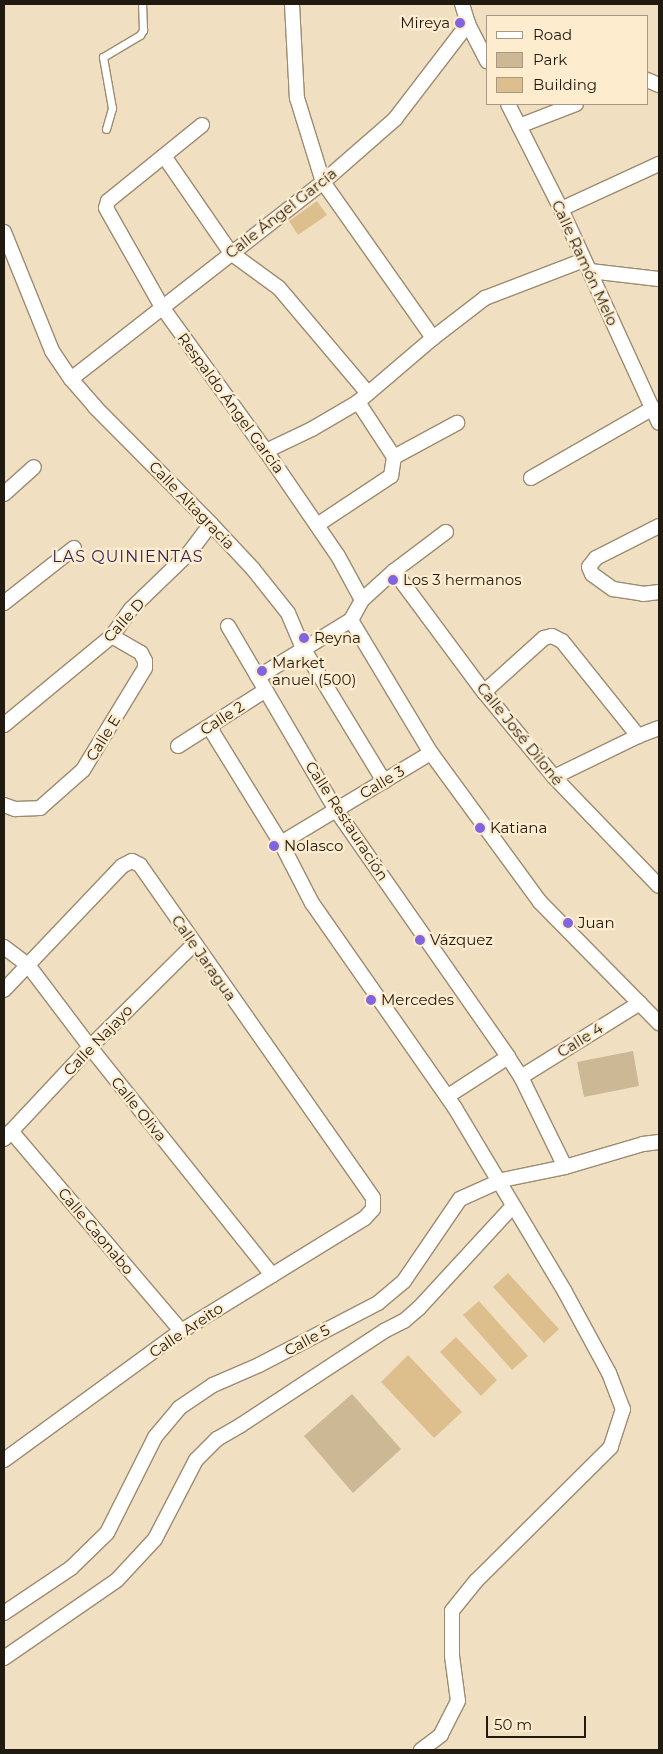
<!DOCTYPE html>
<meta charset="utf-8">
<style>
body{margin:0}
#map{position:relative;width:663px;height:1754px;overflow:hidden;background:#f1dfc2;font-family:Montserrat,sans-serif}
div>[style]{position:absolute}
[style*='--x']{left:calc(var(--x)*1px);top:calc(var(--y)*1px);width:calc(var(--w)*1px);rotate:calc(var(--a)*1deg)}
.green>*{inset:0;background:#cdb896}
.building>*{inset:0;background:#ddbf8d}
.roads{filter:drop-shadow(1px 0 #9c8b71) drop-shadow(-1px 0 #9c8b71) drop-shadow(0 1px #9c8b71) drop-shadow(0 -1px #9c8b71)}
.service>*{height:7px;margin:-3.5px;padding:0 3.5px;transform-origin:3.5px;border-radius:3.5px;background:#fff}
.minor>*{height:14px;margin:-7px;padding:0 7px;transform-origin:7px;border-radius:7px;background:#fff}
.dots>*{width:14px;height:14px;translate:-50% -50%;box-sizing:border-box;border:2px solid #feeccf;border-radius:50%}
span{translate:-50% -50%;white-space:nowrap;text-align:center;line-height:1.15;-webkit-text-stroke:4.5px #feeccf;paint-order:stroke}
.poi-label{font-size:15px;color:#211a10}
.right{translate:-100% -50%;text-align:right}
.left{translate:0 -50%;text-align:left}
.street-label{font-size:15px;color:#211a10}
.neighbourhood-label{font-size:16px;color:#2d1f59;letter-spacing:1px}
.frame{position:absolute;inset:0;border:5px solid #211a10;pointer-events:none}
.legend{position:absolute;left:486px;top:15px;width:162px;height:90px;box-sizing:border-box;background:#feeccf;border:1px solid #a69883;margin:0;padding:6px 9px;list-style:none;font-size:15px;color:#211a10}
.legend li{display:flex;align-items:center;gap:10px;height:25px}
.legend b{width:25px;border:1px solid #a69883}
.scale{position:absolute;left:486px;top:1716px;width:100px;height:22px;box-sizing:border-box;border:2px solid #211a10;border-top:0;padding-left:6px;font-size:15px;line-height:18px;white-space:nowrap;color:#211a10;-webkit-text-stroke:4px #feeccf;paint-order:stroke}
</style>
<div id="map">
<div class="green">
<div style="clip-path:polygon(633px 1051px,639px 1086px,584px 1097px,577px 1062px)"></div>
<div style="clip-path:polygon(352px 1394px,401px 1449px,353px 1493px,304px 1436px)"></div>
</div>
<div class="building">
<div style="clip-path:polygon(317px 201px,327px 215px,298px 235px,289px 221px)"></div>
<div style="clip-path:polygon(508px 1273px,559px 1329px,544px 1343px,493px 1287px)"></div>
<div style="clip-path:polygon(479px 1301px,528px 1356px,512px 1370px,463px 1315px)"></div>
<div style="clip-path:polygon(456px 1337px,497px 1380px,481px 1396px,440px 1352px)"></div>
<div style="clip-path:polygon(408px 1355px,462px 1412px,434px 1438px,381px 1382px)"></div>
</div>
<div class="roads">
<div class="service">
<div style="--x:106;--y:129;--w:22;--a:-74"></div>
<div style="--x:112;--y:108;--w:52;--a:-100"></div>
<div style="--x:103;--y:57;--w:43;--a:-30.7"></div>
<div style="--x:140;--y:35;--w:6;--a:-59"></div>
<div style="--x:143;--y:30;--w:26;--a:-92"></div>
</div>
<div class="minor">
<div style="--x:292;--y:4;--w:94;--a:87"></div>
<div style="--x:297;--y:98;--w:88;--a:72.8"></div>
<div style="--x:323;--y:182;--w:191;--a:54.8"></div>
<div style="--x:462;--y:4;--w:21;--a:73"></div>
<div style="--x:468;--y:24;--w:42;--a:62.8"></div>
<div style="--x:647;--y:80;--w:13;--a:23"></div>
<div style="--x:508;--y:104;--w:118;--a:63.2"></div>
<div style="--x:561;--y:209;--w:235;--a:65.4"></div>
<div style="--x:202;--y:125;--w:121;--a:141"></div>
<div style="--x:108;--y:201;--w:7;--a:106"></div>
<div style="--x:106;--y:208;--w:114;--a:60.5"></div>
<div style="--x:162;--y:307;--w:178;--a:54.2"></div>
<div style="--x:266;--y:451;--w:127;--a:55.6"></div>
<div style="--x:338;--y:556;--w:50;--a:61.4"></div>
<div style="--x:519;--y:126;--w:61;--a:-21.1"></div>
<div style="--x:164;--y:156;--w:118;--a:55.4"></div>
<div style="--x:231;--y:253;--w:59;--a:36.1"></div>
<div style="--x:279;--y:288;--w:136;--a:49.8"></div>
<div style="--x:561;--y:209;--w:108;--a:-24.7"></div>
<div style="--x:4;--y:232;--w:128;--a:68"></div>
<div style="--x:52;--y:351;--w:34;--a:56"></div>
<div style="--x:71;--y:379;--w:37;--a:49"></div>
<div style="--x:95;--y:407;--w:165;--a:45.2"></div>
<div style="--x:211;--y:524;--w:62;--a:47"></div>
<div style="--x:253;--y:569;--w:56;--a:51.5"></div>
<div style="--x:288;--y:613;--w:38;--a:67"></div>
<div style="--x:303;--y:648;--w:156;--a:58.7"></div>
<div style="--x:590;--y:271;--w:69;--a:6.6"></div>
<div style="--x:71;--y:379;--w:320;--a:-38"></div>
<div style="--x:323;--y:182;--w:96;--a:-41.2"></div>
<div style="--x:395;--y:119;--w:120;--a:-52.5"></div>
<div style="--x:266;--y:451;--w:51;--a:-25.6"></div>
<div style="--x:312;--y:429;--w:53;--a:-30.4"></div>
<div style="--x:358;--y:402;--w:99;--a:-40.5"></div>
<div style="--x:433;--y:338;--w:66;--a:-37.6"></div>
<div style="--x:485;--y:298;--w:106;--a:-21"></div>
<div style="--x:394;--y:457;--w:72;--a:-28.4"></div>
<div style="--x:531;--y:478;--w:141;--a:-29.8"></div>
<div style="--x:4;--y:494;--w:40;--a:-42"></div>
<div style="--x:317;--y:525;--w:89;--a:-33.5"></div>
<div style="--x:391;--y:476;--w:19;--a:-81"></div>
<div style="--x:394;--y:457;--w:66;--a:-123.2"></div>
<div style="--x:659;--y:526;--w:71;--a:153.1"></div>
<div style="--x:596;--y:558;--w:11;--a:128"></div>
<div style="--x:589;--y:567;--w:8;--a:67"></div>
<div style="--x:592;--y:574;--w:26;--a:36"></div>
<div style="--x:613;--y:589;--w:30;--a:9"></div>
<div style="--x:643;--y:594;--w:16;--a:-7"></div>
<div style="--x:394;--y:571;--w:151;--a:53.4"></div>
<div style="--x:484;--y:692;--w:110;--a:50.5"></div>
<div style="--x:554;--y:777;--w:151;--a:46.1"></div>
<div style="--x:4;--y:603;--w:89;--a:-38.2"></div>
<div style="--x:351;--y:620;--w:155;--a:59"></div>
<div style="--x:431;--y:753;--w:185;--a:53.8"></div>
<div style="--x:540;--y:902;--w:170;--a:45.5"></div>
<div style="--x:228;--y:626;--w:213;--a:59.6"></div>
<div style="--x:336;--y:810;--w:301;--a:55.1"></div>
<div style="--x:508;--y:1057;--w:24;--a:57"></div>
<div style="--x:521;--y:1077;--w:100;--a:63.9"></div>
<div style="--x:258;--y:677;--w:109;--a:-31.5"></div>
<div style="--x:351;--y:620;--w:23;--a:-61"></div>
<div style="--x:362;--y:600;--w:43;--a:-42.2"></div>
<div style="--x:394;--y:571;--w:65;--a:-36.9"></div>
<div style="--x:484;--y:692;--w:81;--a:-42"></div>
<div style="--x:544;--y:638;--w:8;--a:-14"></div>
<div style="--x:552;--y:636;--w:11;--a:27"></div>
<div style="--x:562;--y:641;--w:122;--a:51.3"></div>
<div style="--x:4;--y:725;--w:140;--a:-39.5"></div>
<div style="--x:112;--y:636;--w:33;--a:-55"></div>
<div style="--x:131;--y:609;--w:81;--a:-44"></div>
<div style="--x:189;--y:553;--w:36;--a:-53"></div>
<div style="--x:212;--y:725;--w:8;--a:83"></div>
<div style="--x:213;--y:733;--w:129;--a:58.3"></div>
<div style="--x:281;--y:843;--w:68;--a:62.7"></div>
<div style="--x:312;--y:903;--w:250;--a:55.1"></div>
<div style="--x:455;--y:1108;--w:214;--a:59.1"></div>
<div style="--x:565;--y:1292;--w:92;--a:61.5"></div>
<div style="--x:609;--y:1373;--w:39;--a:69"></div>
<div style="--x:623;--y:1409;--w:40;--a:108"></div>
<div style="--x:611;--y:1447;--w:190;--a:135.2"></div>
<div style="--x:476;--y:1581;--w:38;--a:129"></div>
<div style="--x:452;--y:1611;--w:45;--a:90"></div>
<div style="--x:452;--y:1656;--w:45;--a:82.4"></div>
<div style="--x:458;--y:1701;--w:38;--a:117"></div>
<div style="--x:441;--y:1735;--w:25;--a:143"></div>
<div style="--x:178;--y:746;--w:104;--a:-32.5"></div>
<div style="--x:554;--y:777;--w:93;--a:-26"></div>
<div style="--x:638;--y:736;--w:22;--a:-21"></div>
<div style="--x:4;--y:805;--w:12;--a:20"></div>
<div style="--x:15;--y:809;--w:25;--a:-2"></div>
<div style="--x:40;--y:808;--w:57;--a:-41.5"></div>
<div style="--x:83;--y:770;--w:119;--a:-58.7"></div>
<div style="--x:145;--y:668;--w:7;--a:-90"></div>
<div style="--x:145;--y:661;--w:9;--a:-117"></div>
<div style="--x:141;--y:653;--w:34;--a:-150"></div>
<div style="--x:281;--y:843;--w:175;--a:-31"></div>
<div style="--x:4;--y:947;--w:30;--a:37"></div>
<div style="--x:28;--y:965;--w:103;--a:52.9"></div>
<div style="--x:90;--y:1047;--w:292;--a:51.4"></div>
<div style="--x:4;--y:990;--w:171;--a:-46.4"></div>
<div style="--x:122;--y:866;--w:11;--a:-27"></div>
<div style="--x:132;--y:861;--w:9;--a:27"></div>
<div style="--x:140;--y:865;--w:406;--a:55"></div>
<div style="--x:373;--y:1198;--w:11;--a:90"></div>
<div style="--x:373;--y:1209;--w:12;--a:132"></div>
<div style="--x:365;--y:1218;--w:216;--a:148.4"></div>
<div style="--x:181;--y:1331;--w:219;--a:143.9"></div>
<div style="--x:521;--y:1077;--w:140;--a:-31.9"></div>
<div style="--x:448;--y:1096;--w:72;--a:-33"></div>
<div style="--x:11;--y:1131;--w:262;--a:49.6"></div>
<div style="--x:4;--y:1139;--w:126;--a:-46.9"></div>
<div style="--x:90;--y:1047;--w:146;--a:-44.7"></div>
<div style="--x:4;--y:1613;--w:81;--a:-33.9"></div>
<div style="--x:71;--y:1568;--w:50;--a:-44.2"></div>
<div style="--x:107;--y:1533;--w:107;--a:-63.4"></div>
<div style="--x:155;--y:1437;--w:38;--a:-50"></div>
<div style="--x:179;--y:1408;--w:41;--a:-34.1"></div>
<div style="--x:213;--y:1385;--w:50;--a:-23.5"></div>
<div style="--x:259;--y:1365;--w:134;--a:-27.5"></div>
<div style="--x:378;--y:1303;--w:34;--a:-40"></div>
<div style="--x:404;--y:1281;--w:99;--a:-55.7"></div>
<div style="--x:460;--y:1199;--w:46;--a:-24.3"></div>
<div style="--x:502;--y:1180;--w:64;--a:-11.7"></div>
<div style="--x:565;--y:1167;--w:81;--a:-16.4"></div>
<div style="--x:643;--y:1144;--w:16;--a:-7"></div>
<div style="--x:4;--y:1658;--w:137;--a:-34.6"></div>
<div style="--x:117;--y:1580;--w:56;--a:-47.2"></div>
<div style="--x:155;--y:1539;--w:89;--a:-62.6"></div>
<div style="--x:196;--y:1460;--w:30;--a:-45"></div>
<div style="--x:217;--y:1439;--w:28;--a:-30"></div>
<div style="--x:241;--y:1425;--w:171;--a:-33.3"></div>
<div style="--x:384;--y:1331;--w:22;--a:-27"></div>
<div style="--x:404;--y:1321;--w:20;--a:-41"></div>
<div style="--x:419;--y:1308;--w:139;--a:-47.3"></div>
</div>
</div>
<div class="dots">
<div style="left:460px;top:23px;background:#8165e0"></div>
<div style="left:393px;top:580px;background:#8165e0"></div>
<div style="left:304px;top:638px;background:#8165e0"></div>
<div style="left:262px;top:671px;background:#8165e0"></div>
<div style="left:480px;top:828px;background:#8165e0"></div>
<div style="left:274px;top:846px;background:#8165e0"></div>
<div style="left:568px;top:923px;background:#8165e0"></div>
<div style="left:420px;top:940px;background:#8165e0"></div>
<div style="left:371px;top:1000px;background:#8165e0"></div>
</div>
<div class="poi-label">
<span class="right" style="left:450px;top:23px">Mireya</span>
<span class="left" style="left:403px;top:580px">Los 3 hermanos</span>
<span class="left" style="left:314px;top:638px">Reyna</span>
<span class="left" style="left:272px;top:671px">Market<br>anuel (500)</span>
<span class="left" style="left:490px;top:828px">Katiana</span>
<span class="left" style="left:284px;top:846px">Nolasco</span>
<span class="left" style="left:578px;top:923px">Juan</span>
<span class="left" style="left:430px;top:940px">Vázquez</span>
<span class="left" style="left:381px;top:1000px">Mercedes</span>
</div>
<div class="street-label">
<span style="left:281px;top:213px;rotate:-38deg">Calle Ángel García</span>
<span style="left:585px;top:263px;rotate:65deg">Calle Ramón Melo</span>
<span style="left:231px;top:403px;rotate:54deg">Respaldo Ángel García</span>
<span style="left:192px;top:505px;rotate:46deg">Calle Altagracia</span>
<span style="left:124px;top:620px;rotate:-48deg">Calle D</span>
<span style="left:222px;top:718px;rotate:-33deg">Calle 2</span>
<span style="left:520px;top:734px;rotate:51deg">Calle José Diloné</span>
<span style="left:103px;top:738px;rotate:-58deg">Calle E</span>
<span style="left:382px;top:782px;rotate:-31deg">Calle 3</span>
<span style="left:347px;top:821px;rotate:57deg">Calle Restauración</span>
<span style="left:204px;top:958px;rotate:55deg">Calle Jaragua</span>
<span style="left:98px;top:1040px;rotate:-46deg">Calle Najayo</span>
<span style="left:580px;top:1040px;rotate:-32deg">Calle 4</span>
<span style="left:139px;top:1109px;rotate:51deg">Calle Oliva</span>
<span style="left:96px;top:1231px;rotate:50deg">Calle Caonabo</span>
<span style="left:186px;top:1330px;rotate:-34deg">Calle Areito</span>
<span style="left:307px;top:1340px;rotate:-28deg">Calle 5</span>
</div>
<div class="neighbourhood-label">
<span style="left:128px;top:557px">LAS QUINIENTAS</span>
</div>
<div class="frame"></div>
<ul class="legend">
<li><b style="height:6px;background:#fff"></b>Road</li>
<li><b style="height:14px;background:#cdb896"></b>Park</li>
<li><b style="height:14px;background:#ddbf8d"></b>Building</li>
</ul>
<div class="scale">50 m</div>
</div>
